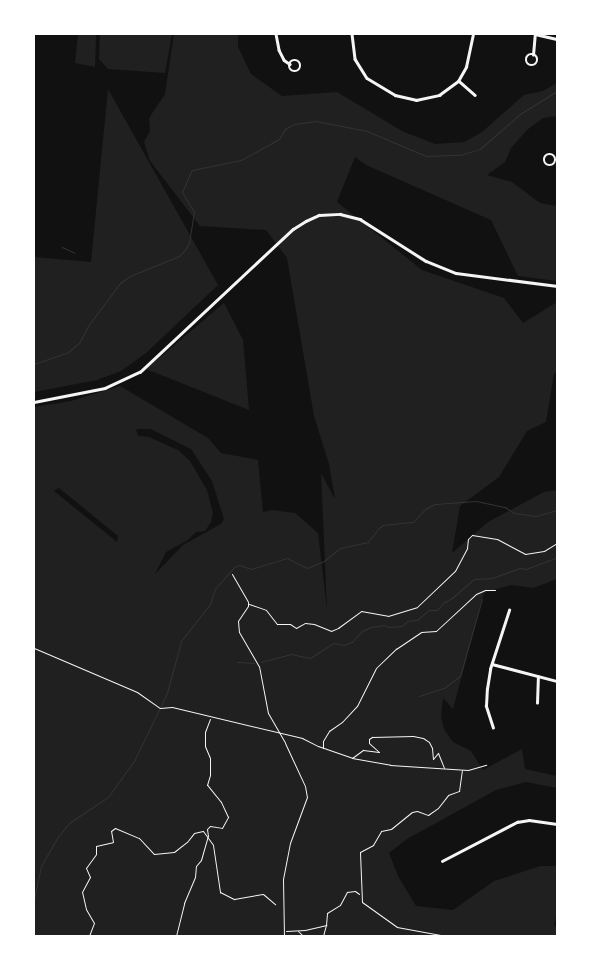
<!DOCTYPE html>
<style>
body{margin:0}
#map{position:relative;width:591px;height:970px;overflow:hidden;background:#111;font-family:Arial,sans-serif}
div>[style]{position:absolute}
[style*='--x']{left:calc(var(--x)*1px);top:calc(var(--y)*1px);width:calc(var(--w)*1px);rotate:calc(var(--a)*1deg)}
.green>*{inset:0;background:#202020}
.stream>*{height:1px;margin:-0.5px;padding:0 0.5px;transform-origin:0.5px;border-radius:0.5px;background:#333}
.path>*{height:1px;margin:-0.5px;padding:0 0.5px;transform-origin:0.5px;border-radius:0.5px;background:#f5f5f5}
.minor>*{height:2.5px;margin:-1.25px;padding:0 1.25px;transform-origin:1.25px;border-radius:1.25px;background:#f5f5f5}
.minor>.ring{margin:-1.25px;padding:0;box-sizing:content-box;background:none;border:2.5px solid #f5f5f5;border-radius:50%}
span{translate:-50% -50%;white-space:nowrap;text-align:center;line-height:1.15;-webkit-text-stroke:4.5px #fff;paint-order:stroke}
.frame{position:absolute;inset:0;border:35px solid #fff;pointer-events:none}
</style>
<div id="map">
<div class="green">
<div style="clip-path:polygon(78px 34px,96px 34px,95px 67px,75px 63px)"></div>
<div style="clip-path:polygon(100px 34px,172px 34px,165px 73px,108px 69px,99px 59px)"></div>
<div style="clip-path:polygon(evenodd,174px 34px,238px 34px,238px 47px,251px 74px,282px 96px,337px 92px,402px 131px,435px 144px,464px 142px,482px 132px,524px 95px,543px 91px,557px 83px,557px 116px,543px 118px,527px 130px,511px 148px,505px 162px,487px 175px,512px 182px,540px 203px,557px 206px,557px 281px,518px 276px,491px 220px,366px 165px,355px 157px,337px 202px,422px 270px,504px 298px,523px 323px,557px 302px,557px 371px,554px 374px,546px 422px,527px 431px,499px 477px,460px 506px,452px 553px,488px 522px,544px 492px,557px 490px,557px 579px,533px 588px,511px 585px,484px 593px,453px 709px,443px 698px,441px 718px,445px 731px,453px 742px,471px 751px,483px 770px,522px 749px,525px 769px,557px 776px,557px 788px,526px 782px,496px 790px,407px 839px,389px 853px,398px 876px,416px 906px,453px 910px,494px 881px,541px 866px,557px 866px,557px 911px,554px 925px,557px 928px,557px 936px,34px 936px,34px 407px,71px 401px,120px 386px,208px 438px,221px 453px,258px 460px,263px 512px,272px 510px,295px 513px,318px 533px,327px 610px,321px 473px,335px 499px,329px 464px,314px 416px,287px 258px,266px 230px,200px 226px,150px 161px,144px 142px,150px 131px,149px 118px,165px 94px,174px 34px,136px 429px,151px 429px,191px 449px,212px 481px,224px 519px,221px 524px,183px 545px,155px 574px,166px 552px,188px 540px,196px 532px,205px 531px,211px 522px,213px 513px,207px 490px,190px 461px,178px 450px,149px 437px,138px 436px,136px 429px,174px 34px,59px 488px,118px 536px,117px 542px,54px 491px,59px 488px)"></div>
<div style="clip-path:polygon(108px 89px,218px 285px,146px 353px,121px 371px,97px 380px,34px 392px,34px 257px,91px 262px)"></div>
<div style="clip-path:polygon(224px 303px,243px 340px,249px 410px,146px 369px)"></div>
</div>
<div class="stream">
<div style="--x:62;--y:247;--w:14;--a:25"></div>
<div style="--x:34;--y:364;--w:36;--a:-19"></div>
<div style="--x:68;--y:352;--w:14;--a:-39"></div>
<div style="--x:79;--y:343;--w:19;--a:-62"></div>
<div style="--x:88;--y:326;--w:54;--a:-53.3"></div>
<div style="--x:120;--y:283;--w:12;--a:-35"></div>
<div style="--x:130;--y:276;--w:53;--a:-22.2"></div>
<div style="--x:179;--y:256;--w:7;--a:-45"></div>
<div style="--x:184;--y:251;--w:9;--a:-58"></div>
<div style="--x:189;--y:243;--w:31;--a:-81"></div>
<div style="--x:194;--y:212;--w:23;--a:-121"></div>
<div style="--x:182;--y:192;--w:24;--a:-66"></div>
<div style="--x:192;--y:170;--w:50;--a:-11.5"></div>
<div style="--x:241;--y:160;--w:43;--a:-28.9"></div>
<div style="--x:279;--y:139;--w:12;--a:-59"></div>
<div style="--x:285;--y:129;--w:10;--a:-29"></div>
<div style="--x:294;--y:124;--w:22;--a:-8"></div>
<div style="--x:316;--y:121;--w:52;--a:11.1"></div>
<div style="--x:367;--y:131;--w:64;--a:23"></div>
<div style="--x:426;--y:156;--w:34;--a:-2"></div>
<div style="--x:460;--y:155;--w:21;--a:-17"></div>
<div style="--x:480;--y:149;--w:53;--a:-41.2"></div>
<div style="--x:520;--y:114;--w:44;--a:-31.9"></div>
<div style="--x:237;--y:662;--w:17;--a:3"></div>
<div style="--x:261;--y:662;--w:31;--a:-15"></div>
<div style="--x:291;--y:654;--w:19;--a:12"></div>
<div style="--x:310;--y:658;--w:27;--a:-33"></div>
<div style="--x:333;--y:643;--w:11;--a:10"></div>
<div style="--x:344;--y:645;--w:9;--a:-21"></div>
<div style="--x:352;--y:642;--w:15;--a:-48"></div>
<div style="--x:362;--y:631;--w:10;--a:-24"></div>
<div style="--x:371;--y:627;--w:13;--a:-9"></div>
<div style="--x:384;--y:625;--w:4;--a:27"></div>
<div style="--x:388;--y:627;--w:14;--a:-4"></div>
<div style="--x:402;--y:626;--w:7;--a:-45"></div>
<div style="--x:407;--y:621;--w:10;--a:-6"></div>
<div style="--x:417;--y:620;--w:16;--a:-40"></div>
<div style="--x:429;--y:610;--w:8;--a:0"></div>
<div style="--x:437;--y:610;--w:9;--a:-49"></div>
<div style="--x:443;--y:603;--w:10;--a:-29"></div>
<div style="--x:452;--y:598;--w:29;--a:-41"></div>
<div style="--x:474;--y:579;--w:18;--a:-3"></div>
<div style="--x:492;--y:578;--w:30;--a:-20"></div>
<div style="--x:520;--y:568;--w:6;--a:9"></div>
<div style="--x:526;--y:569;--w:33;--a:-21"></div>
<div style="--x:419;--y:696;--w:26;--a:-18"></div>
<div style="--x:444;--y:688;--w:20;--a:-37"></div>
<div style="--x:460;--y:676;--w:80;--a:-74.1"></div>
<div style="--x:34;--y:899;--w:34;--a:-78"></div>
<div style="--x:41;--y:866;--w:34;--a:-60"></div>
<div style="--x:58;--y:837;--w:18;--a:-52"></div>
<div style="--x:69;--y:823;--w:47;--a:-33.7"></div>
<div style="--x:108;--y:797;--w:44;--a:-54.2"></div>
<div style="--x:134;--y:761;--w:76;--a:-64.1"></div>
<div style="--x:167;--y:693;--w:54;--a:-74.9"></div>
<div style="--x:181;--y:641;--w:47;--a:-51.9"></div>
<div style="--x:210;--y:604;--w:16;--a:-72"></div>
<div style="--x:215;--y:589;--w:29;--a:-49"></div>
<div style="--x:234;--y:567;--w:5;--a:-22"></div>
<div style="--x:239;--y:565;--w:13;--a:18"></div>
<div style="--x:251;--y:569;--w:38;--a:-17"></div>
<div style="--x:287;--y:558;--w:22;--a:27"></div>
<div style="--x:307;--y:568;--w:18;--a:-22"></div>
<div style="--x:324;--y:561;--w:21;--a:-39"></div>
<div style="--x:340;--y:548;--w:29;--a:-12"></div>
<div style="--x:368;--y:542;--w:18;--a:-52"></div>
<div style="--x:379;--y:528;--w:5;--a:-37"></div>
<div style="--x:383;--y:525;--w:30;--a:-6"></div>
<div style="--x:413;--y:522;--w:18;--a:-47"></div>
<div style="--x:425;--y:509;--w:11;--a:-27"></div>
<div style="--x:435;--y:504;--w:41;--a:-4.2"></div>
<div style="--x:476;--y:501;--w:30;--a:12"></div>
<div style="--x:505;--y:507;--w:11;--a:34"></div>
<div style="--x:514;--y:513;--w:22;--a:8"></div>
<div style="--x:536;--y:516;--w:22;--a:-16"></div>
</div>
<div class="path">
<div style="--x:232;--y:574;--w:32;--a:60"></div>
<div style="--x:248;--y:602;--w:4;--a:90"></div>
<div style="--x:248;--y:606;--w:18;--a:124"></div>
<div style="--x:238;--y:621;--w:11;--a:85"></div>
<div style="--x:239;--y:632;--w:39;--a:60"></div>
<div style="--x:259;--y:666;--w:48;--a:79.2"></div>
<div style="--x:268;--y:713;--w:34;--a:60"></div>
<div style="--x:285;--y:743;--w:47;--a:65.1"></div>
<div style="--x:305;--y:786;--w:11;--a:80"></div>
<div style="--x:307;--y:797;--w:49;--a:110.3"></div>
<div style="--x:290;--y:843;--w:37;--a:101"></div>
<div style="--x:283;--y:879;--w:57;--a:89"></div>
<div style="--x:249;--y:604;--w:18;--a:19"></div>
<div style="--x:266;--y:610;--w:18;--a:52"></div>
<div style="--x:277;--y:624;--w:13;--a:0"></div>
<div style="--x:290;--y:624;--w:7;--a:34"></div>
<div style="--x:296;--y:628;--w:10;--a:-29"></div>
<div style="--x:305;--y:623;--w:9;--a:6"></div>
<div style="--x:314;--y:624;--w:18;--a:22"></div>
<div style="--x:331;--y:631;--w:8;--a:-23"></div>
<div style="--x:338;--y:628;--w:29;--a:-36"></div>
<div style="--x:361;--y:611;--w:27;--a:10"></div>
<div style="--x:388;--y:616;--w:30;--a:-17"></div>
<div style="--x:417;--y:607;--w:52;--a:-43.5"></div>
<div style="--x:455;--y:571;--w:26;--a:-62"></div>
<div style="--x:467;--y:548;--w:9;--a:-84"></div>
<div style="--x:468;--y:539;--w:6;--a:-45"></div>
<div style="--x:472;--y:535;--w:25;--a:9"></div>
<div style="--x:497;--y:539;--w:32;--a:28"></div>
<div style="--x:525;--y:554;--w:19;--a:-9"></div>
<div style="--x:544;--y:551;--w:15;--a:-32"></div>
<div style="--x:34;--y:648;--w:112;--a:23.1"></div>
<div style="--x:137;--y:692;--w:28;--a:35"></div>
<div style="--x:160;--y:708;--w:12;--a:-5"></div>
<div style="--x:172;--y:707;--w:134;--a:13.4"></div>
<div style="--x:302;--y:738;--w:18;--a:27"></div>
<div style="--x:318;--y:746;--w:36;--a:19"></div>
<div style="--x:352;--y:758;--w:39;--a:10"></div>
<div style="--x:390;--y:765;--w:78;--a:3.7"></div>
<div style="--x:468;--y:770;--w:19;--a:-16"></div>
<div style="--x:323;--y:748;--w:7;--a:-90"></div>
<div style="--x:323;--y:741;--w:12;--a:-59"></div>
<div style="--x:329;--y:731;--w:16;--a:-35"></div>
<div style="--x:342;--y:722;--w:22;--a:-47"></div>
<div style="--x:357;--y:706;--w:42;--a:-63.4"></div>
<div style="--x:376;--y:668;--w:28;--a:-44"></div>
<div style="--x:396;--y:649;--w:30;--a:-34"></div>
<div style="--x:421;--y:632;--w:15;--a:-4"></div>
<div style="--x:436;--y:631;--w:54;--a:-42.8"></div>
<div style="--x:476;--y:594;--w:10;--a:-24"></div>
<div style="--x:485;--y:590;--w:10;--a:0"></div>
<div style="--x:352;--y:758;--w:14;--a:-36"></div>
<div style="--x:363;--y:750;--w:16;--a:7"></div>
<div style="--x:379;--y:752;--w:13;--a:-138"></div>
<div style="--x:369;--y:743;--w:4;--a:-90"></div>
<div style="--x:369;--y:739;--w:4;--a:-34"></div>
<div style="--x:372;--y:737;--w:41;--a:-1.4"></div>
<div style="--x:413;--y:736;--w:10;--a:11"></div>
<div style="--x:423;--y:738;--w:7;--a:34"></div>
<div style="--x:429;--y:742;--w:7;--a:63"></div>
<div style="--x:432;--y:748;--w:11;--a:85"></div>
<div style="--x:433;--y:759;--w:8;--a:-50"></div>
<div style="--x:438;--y:753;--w:16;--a:68"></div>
<div style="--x:286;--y:931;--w:19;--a:-3"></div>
<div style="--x:305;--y:930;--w:22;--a:-13"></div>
<div style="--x:326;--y:925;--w:12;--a:-85"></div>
<div style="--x:327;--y:913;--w:15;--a:-32"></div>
<div style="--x:340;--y:905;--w:15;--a:-62"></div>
<div style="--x:347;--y:892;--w:8;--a:-7"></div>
<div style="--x:355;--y:891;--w:5;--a:37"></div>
<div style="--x:298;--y:931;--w:7;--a:45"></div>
<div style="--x:89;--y:936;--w:14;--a:-69"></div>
<div style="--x:94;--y:923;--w:16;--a:-120"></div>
<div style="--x:86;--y:909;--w:17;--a:-103"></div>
<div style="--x:82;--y:892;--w:17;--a:-62"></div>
<div style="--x:90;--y:877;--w:10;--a:-114"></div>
<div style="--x:86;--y:868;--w:17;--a:-54"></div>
<div style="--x:96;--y:854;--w:8;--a:-90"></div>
<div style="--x:96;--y:846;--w:17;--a:-13"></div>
<div style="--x:113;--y:842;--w:11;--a:-100"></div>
<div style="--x:111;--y:831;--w:5;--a:-37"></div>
<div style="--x:115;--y:828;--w:26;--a:23"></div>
<div style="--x:139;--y:838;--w:22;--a:47"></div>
<div style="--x:154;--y:854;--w:20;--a:-6"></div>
<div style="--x:174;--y:852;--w:16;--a:-38"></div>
<div style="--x:187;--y:842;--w:11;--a:-52"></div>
<div style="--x:194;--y:833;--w:9;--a:-13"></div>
<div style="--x:203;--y:831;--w:17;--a:54"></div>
<div style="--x:213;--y:845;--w:48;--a:81.5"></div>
<div style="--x:220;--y:892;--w:16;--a:27"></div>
<div style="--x:234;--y:899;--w:29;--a:-10"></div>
<div style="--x:263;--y:894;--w:16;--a:40"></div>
<div style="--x:176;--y:936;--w:34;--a:-76"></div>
<div style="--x:184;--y:903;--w:28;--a:-67"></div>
<div style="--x:195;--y:877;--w:11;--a:-85"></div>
<div style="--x:196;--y:866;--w:8;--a:-50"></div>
<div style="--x:201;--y:860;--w:25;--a:-74"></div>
<div style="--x:208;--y:836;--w:7;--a:-98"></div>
<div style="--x:207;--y:829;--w:4;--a:-45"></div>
<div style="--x:210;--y:826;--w:12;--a:9"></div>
<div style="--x:222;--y:828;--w:13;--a:-61"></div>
<div style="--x:228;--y:817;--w:17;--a:-115"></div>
<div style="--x:221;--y:802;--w:22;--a:-129"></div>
<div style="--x:207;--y:785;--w:10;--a:-73"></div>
<div style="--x:210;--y:775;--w:17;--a:-90"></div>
<div style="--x:210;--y:758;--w:13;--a:-113"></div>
<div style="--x:205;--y:746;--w:14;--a:-90"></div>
<div style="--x:205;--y:732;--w:14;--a:-69"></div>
<div style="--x:323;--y:936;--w:11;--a:-75"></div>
<div style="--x:446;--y:936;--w:50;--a:-169.6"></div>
<div style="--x:397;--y:927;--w:43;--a:-144.5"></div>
<div style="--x:362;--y:902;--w:50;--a:-92.3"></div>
<div style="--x:360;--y:852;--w:15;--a:-28"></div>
<div style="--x:373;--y:845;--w:16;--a:-60"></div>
<div style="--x:381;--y:831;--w:10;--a:-11"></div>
<div style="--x:391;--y:829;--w:27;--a:-39"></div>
<div style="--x:412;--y:812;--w:5;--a:-11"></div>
<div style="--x:417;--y:811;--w:12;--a:20"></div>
<div style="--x:428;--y:815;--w:12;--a:-35"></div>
<div style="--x:438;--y:808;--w:16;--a:-52"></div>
<div style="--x:448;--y:795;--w:12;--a:-20"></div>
<div style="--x:459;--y:791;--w:21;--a:-82"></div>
</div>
<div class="minor">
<div style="--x:276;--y:34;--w:16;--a:79"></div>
<div style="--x:279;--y:50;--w:11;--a:63"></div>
<div style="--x:284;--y:60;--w:7;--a:34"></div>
<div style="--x:352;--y:34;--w:25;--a:83"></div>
<div style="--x:355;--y:59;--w:22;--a:58"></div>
<div style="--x:367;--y:78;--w:33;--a:31"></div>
<div style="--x:395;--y:95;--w:22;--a:13"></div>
<div style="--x:416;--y:100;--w:24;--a:-12"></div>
<div style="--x:439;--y:95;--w:24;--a:-36"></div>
<div style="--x:458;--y:81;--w:16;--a:-60"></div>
<div style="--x:466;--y:67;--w:34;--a:-78"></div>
<div style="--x:535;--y:34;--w:23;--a:13"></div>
<div class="ring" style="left:526.5px;top:54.5px;width:8.5px;height:8.5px"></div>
<div style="--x:533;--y:55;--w:21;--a:-85"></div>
<div class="ring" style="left:289.5px;top:60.5px;width:8.5px;height:8.5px"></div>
<div style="--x:459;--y:81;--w:21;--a:41"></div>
<div class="ring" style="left:544.5px;top:154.5px;width:8.5px;height:8.5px"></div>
<div style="--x:34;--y:402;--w:72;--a:-11.2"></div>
<div style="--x:105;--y:388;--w:38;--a:-25"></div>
<div style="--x:140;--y:372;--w:209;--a:-43.1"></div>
<div style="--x:293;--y:229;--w:15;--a:-32"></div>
<div style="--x:306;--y:221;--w:14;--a:-25"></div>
<div style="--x:319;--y:215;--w:21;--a:-3"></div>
<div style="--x:340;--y:214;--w:21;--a:14"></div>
<div style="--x:360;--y:219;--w:78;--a:32.5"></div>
<div style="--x:426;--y:261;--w:32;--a:22"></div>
<div style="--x:456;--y:273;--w:102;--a:7.3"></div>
<div style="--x:492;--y:664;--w:67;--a:14.7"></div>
<div style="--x:537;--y:703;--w:26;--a:-88"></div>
<div style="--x:493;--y:728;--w:23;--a:-108"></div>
<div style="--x:486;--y:706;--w:17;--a:-87"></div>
<div style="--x:487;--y:689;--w:20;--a:-81"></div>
<div style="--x:490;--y:669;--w:62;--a:-72.1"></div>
<div style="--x:442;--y:861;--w:85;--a:-27.5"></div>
<div style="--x:517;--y:822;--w:12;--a:-9"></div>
<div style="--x:529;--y:820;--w:28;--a:8"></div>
</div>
<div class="frame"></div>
</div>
